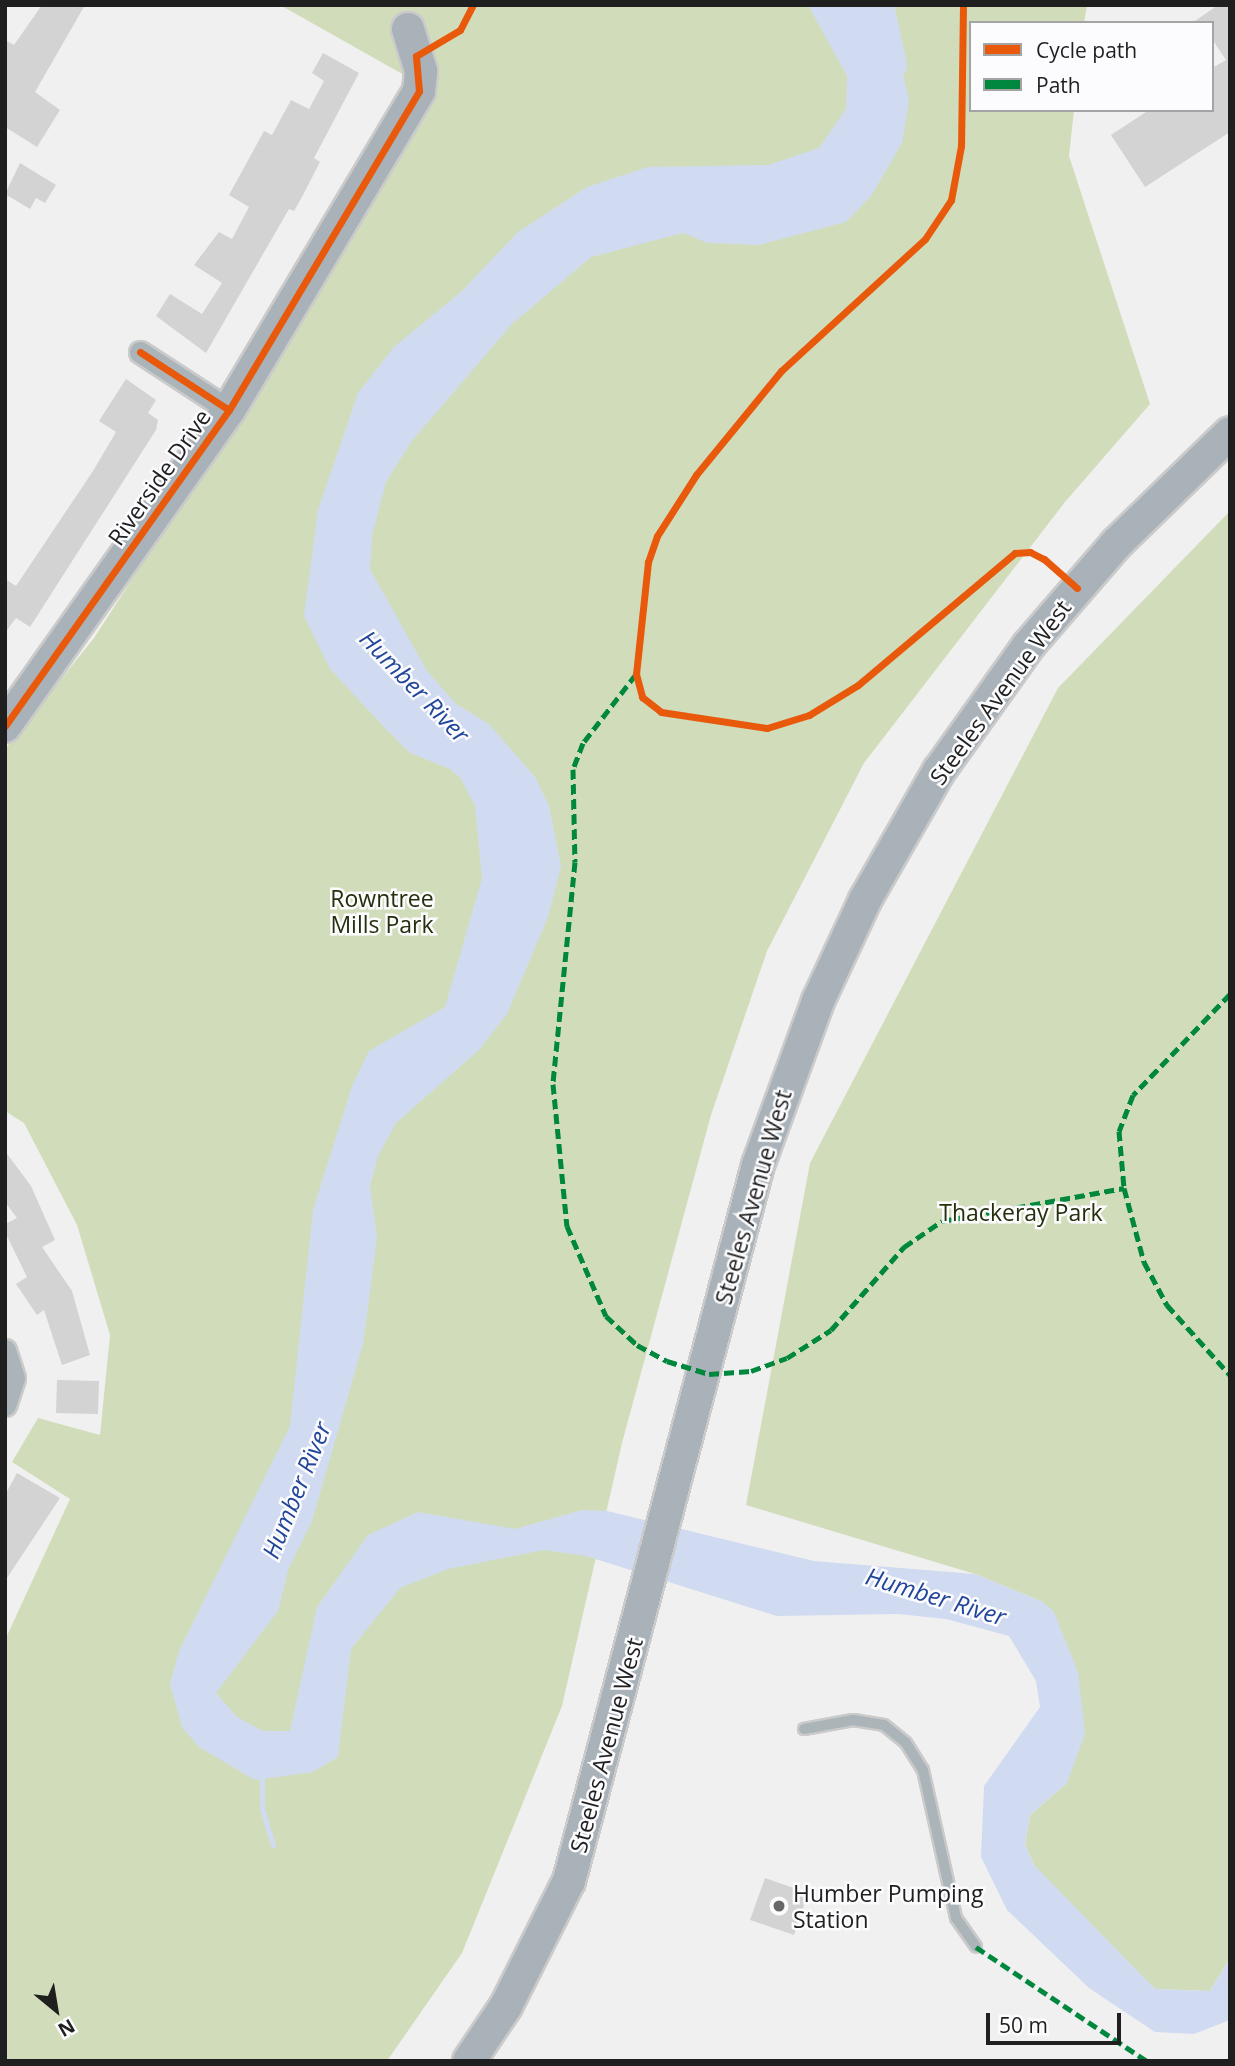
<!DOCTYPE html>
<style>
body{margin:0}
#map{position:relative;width:1235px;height:2066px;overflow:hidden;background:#f0f0f0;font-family:"Open Sans",sans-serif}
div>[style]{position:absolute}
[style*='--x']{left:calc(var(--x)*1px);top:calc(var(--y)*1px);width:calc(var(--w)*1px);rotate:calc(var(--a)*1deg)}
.green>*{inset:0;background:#d1ddba}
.water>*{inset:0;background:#d0dbf1}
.stream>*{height:5px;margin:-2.5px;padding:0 2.5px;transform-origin:2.5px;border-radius:2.5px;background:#d0dbf1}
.river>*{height:33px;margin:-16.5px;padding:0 16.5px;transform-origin:16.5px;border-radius:16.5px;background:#d0dbf1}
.building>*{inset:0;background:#d4d3d3}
.path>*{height:3.5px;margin-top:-1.75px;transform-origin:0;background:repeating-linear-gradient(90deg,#a8afb3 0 2px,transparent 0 7px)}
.roads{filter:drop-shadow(2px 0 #cacaca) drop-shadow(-2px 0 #cacaca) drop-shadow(0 2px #cacaca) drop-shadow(0 -2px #cacaca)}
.lane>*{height:10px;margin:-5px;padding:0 5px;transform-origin:5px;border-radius:5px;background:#aab4b9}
.street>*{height:21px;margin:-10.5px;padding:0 10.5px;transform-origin:10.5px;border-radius:10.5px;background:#aab4b9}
.secondary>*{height:32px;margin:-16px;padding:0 16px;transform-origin:16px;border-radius:16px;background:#a9b2b8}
.quiet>*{height:5px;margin-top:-2.5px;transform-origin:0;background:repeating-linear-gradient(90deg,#00873e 0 10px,transparent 0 15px)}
.cycleway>*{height:7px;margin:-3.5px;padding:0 3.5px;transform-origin:3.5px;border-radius:3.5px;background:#e8590c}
.dots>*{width:19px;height:19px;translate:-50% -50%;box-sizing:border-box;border:4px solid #fcfcfe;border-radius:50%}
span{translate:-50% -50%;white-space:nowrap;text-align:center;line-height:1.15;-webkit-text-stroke:5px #fcfcfe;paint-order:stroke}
.street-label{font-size:23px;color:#1f1f1f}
.park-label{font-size:23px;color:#252f0b}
.poi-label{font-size:23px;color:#1f1f1f}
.left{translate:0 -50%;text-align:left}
.water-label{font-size:24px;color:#22469a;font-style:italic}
.frame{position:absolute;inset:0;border:7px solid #1f1f1f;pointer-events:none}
.legend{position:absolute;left:969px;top:21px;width:245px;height:91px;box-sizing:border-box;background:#fcfcfe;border:2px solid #a4a4a5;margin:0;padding:9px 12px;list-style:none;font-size:21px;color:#1f1f1f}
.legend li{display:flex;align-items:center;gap:14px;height:35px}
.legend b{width:35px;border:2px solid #a4a4a5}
.north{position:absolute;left:21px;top:1975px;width:70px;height:70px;-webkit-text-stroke:5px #fcfcfe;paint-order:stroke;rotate:150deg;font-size:19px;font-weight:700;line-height:28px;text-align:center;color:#1f1f1f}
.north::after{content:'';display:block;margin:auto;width:24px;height:32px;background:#1f1f1f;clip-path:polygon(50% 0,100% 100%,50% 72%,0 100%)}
.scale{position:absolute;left:986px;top:2013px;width:135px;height:32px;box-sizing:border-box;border:4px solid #1f1f1f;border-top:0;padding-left:9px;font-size:21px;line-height:24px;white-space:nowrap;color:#1f1f1f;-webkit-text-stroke:5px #fcfcfe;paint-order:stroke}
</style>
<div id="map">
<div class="green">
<div style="clip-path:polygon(280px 5px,1087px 5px,1084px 23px,971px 23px,971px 110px,1074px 110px,1069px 156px,1150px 404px,1065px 502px,864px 763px,767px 951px,711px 1115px,622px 1443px,562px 1706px,462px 1953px,387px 2061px,5px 2061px,5px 1640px,70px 1499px,12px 1462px,38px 1418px,100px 1435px,110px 1335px,77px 1225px,24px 1123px,5px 1111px,5px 749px,94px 638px,244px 406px,420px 84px)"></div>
<div style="clip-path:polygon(1230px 511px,1230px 1958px,1210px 1991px,1155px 1989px,1095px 1933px,1034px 1865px,1025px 1844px,1030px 1815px,1067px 1783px,1043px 1602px,975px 1574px,746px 1505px,810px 1163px,1058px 688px)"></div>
</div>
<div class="water">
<div style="clip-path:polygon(808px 5px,874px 5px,896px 45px,909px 100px,902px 143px,871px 196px,846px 222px,758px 245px,708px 243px,683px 233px,591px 257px,512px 324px,411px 442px,386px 482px,372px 536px,370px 569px,427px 671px,456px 704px,489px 724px,535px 777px,549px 806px,561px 866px,548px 917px,507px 1014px,479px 1050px,396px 1123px,378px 1156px,370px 1186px,377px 1238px,363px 1344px,312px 1521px,288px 1570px,278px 1611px,216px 1693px,237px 1717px,263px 1731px,290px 1731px,317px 1607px,368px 1535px,418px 1512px,515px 1529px,582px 1510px,607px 1511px,814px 1561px,975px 1574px,1043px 1602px,1054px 1612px,1078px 1672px,1085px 1734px,1067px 1783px,1030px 1815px,1025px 1844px,1034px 1865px,1155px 1989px,1210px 1991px,1230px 1958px,1230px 2020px,1194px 2034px,1155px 2032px,1089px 1988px,1007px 1910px,981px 1857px,984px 1786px,1040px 1707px,1036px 1681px,1009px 1636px,946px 1619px,898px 1614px,777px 1616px,586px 1556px,544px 1550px,448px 1569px,400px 1588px,351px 1649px,338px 1757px,313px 1772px,255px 1780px,199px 1747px,182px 1727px,170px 1684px,179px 1651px,290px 1426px,313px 1210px,352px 1086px,369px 1051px,445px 1007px,482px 878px,475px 806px,461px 779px,450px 769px,410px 753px,386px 729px,330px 669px,304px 616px,318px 510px,358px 393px,394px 347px,461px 292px,518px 232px,587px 187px,648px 167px,768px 165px,819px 148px,846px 109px,847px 76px)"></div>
</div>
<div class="stream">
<div style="--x:262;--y:1773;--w:36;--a:90"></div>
<div style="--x:262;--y:1809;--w:38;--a:73"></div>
</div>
<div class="river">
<div style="--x:877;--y:5;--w:61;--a:77.8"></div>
</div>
<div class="building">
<div style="clip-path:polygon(42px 5px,85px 5px,35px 92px,60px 110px,37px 147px,5px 127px,5px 40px,14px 45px)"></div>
<div style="clip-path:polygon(1218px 5px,1230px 5px,1230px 132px,1145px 187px,1111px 135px,1149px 110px,1212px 110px,1212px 68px,1226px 60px,1212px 39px,1212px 23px,1192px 23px)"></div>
<div style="clip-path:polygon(323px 53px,359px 73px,314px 158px,320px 162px,302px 197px,294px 211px,289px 209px,206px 353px,156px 316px,170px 294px,202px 314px,222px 283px,194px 265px,219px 232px,232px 239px,249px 207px,229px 195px,264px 131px,272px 135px,291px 100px,309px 109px,324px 81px,312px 73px)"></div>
<div style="clip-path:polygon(20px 163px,56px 185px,45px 203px,36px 198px,30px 209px,5px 194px)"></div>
<div style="clip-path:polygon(126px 379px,156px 400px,148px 413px,158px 420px,156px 430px,30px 627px,16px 618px,5px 633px,5px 579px,16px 586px,93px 471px,116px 432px,99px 421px)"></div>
<div style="clip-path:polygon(5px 1151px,31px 1186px,55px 1240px,42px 1247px,72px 1291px,90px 1355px,62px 1365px,44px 1310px,37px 1315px,16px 1284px,27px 1277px,5px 1232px,5px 1224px,17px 1218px,5px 1202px)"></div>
<div style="clip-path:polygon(57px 1380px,99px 1381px,98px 1414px,56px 1413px)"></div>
<div style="clip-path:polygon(17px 1473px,60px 1498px,5px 1581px,5px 1495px)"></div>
<div style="clip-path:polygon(765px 1878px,808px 1893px,794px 1935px,750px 1920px)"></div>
</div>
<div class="path">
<div style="--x:436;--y:44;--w:28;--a:-30"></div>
<div style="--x:460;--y:30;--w:28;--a:-63"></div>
</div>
<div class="roads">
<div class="lane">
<div style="--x:804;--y:1729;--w:50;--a:-10.4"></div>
<div style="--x:853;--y:1720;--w:31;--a:9"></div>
<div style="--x:884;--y:1725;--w:28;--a:39"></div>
<div style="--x:906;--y:1743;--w:32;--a:58"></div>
<div style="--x:923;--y:1770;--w:152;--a:77.4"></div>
<div style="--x:956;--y:1918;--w:35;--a:55"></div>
</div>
<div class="street">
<div style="--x:140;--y:352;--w:106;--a:33.1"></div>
<div style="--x:5;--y:1350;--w:29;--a:72"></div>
<div style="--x:14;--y:1378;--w:28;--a:108"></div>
</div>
<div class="secondary">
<div style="--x:5;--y:726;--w:387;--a:-54.7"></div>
<div style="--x:229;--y:410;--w:371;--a:-59.2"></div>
<div style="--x:419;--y:91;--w:20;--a:-84"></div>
<div style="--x:421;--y:71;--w:44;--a:-107.2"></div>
<div style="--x:469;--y:2061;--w:66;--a:-56.1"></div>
<div style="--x:506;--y:2006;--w:140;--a:-63.3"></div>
<div style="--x:569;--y:1881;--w:741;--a:-75.21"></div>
<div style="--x:758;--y:1165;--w:175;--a:-69.9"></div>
<div style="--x:818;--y:1001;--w:111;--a:-65"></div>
<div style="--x:865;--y:900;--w:149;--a:-60.2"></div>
<div style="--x:939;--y:771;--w:153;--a:-54.5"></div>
<div style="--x:1028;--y:646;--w:135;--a:-49.2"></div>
<div style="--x:1116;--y:544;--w:159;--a:-44.2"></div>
</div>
</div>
<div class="quiet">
<div style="--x:636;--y:674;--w:87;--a:127.5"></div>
<div style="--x:583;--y:743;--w:28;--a:111"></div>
<div style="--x:573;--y:769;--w:93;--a:88.8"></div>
<div style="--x:575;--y:862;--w:223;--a:95.7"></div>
<div style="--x:553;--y:1084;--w:143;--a:84.4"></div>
<div style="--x:567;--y:1226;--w:98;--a:66.6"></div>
<div style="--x:606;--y:1316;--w:42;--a:43.1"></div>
<div style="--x:637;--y:1345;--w:34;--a:28"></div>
<div style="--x:667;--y:1361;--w:44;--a:17.2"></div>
<div style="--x:709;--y:1374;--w:42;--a:-4.1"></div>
<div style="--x:751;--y:1371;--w:38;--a:-20"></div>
<div style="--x:787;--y:1358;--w:52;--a:-32.5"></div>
<div style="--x:831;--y:1330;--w:111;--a:-48.7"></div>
<div style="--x:904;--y:1247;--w:46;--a:-34.4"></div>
<div style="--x:942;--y:1221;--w:185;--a:-10.3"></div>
<div style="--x:1230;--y:994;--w:140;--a:133.8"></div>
<div style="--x:1133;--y:1095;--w:39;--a:111"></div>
<div style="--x:1119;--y:1131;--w:57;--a:85"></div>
<div style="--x:1124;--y:1188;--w:77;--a:74.9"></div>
<div style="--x:1144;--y:1262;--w:49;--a:61.9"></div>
<div style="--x:1167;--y:1305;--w:94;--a:48"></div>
<div style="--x:976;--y:1947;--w:206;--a:33.7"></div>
</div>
<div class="cycleway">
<div style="--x:963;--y:5;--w:141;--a:90.8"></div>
<div style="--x:961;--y:146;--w:55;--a:100.5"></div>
<div style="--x:951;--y:200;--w:47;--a:123.7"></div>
<div style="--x:925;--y:239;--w:195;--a:137.5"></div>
<div style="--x:781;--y:371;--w:134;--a:129.3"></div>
<div style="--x:696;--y:475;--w:72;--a:122.6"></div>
<div style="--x:657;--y:536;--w:28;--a:109"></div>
<div style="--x:648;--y:562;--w:113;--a:96.1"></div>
<div style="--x:636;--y:674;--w:24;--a:75"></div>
<div style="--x:642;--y:697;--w:24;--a:38"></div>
<div style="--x:661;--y:712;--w:107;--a:8.6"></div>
<div style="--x:767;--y:728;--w:44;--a:-17.2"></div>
<div style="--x:809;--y:715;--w:57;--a:-31.5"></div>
<div style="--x:858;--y:685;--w:205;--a:-40.1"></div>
<div style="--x:1015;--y:553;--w:15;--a:-4"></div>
<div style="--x:1030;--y:552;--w:16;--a:27"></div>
<div style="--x:1044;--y:559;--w:44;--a:41.3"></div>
<div style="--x:140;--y:352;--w:106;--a:33.1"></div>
<div style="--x:5;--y:726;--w:387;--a:-54.7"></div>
<div style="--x:229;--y:410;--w:371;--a:-59.2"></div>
<div style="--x:419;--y:91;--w:35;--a:-95"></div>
<div style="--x:416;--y:56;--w:51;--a:-30.6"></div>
<div style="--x:460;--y:30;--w:28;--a:-63"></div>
</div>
<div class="dots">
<div style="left:779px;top:1906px;background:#686868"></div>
</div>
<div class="street-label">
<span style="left:159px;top:477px;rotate:-55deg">Riverside Drive</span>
<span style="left:1000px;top:692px;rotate:-54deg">Steeles Avenue West</span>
<span style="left:753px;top:1197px;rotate:-74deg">Steeles Avenue West</span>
<span style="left:606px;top:1745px;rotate:-75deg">Steeles Avenue West</span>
</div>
<div class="park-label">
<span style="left:382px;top:911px">Rowntree<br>Mills Park</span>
<span style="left:1021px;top:1212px">Thackeray Park</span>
</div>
<div class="poi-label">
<span class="left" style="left:793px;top:1906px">Humber Pumping<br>Station</span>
</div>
<div class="water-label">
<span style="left:415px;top:686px;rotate:46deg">Humber River</span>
<span style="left:296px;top:1490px;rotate:-68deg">Humber River</span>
<span style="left:936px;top:1596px;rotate:17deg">Humber River</span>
</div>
<div class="frame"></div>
<ul class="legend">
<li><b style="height:9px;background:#e8590c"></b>Cycle path</li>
<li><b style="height:9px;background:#00873e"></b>Path</li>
</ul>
<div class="north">N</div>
<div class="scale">50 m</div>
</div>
